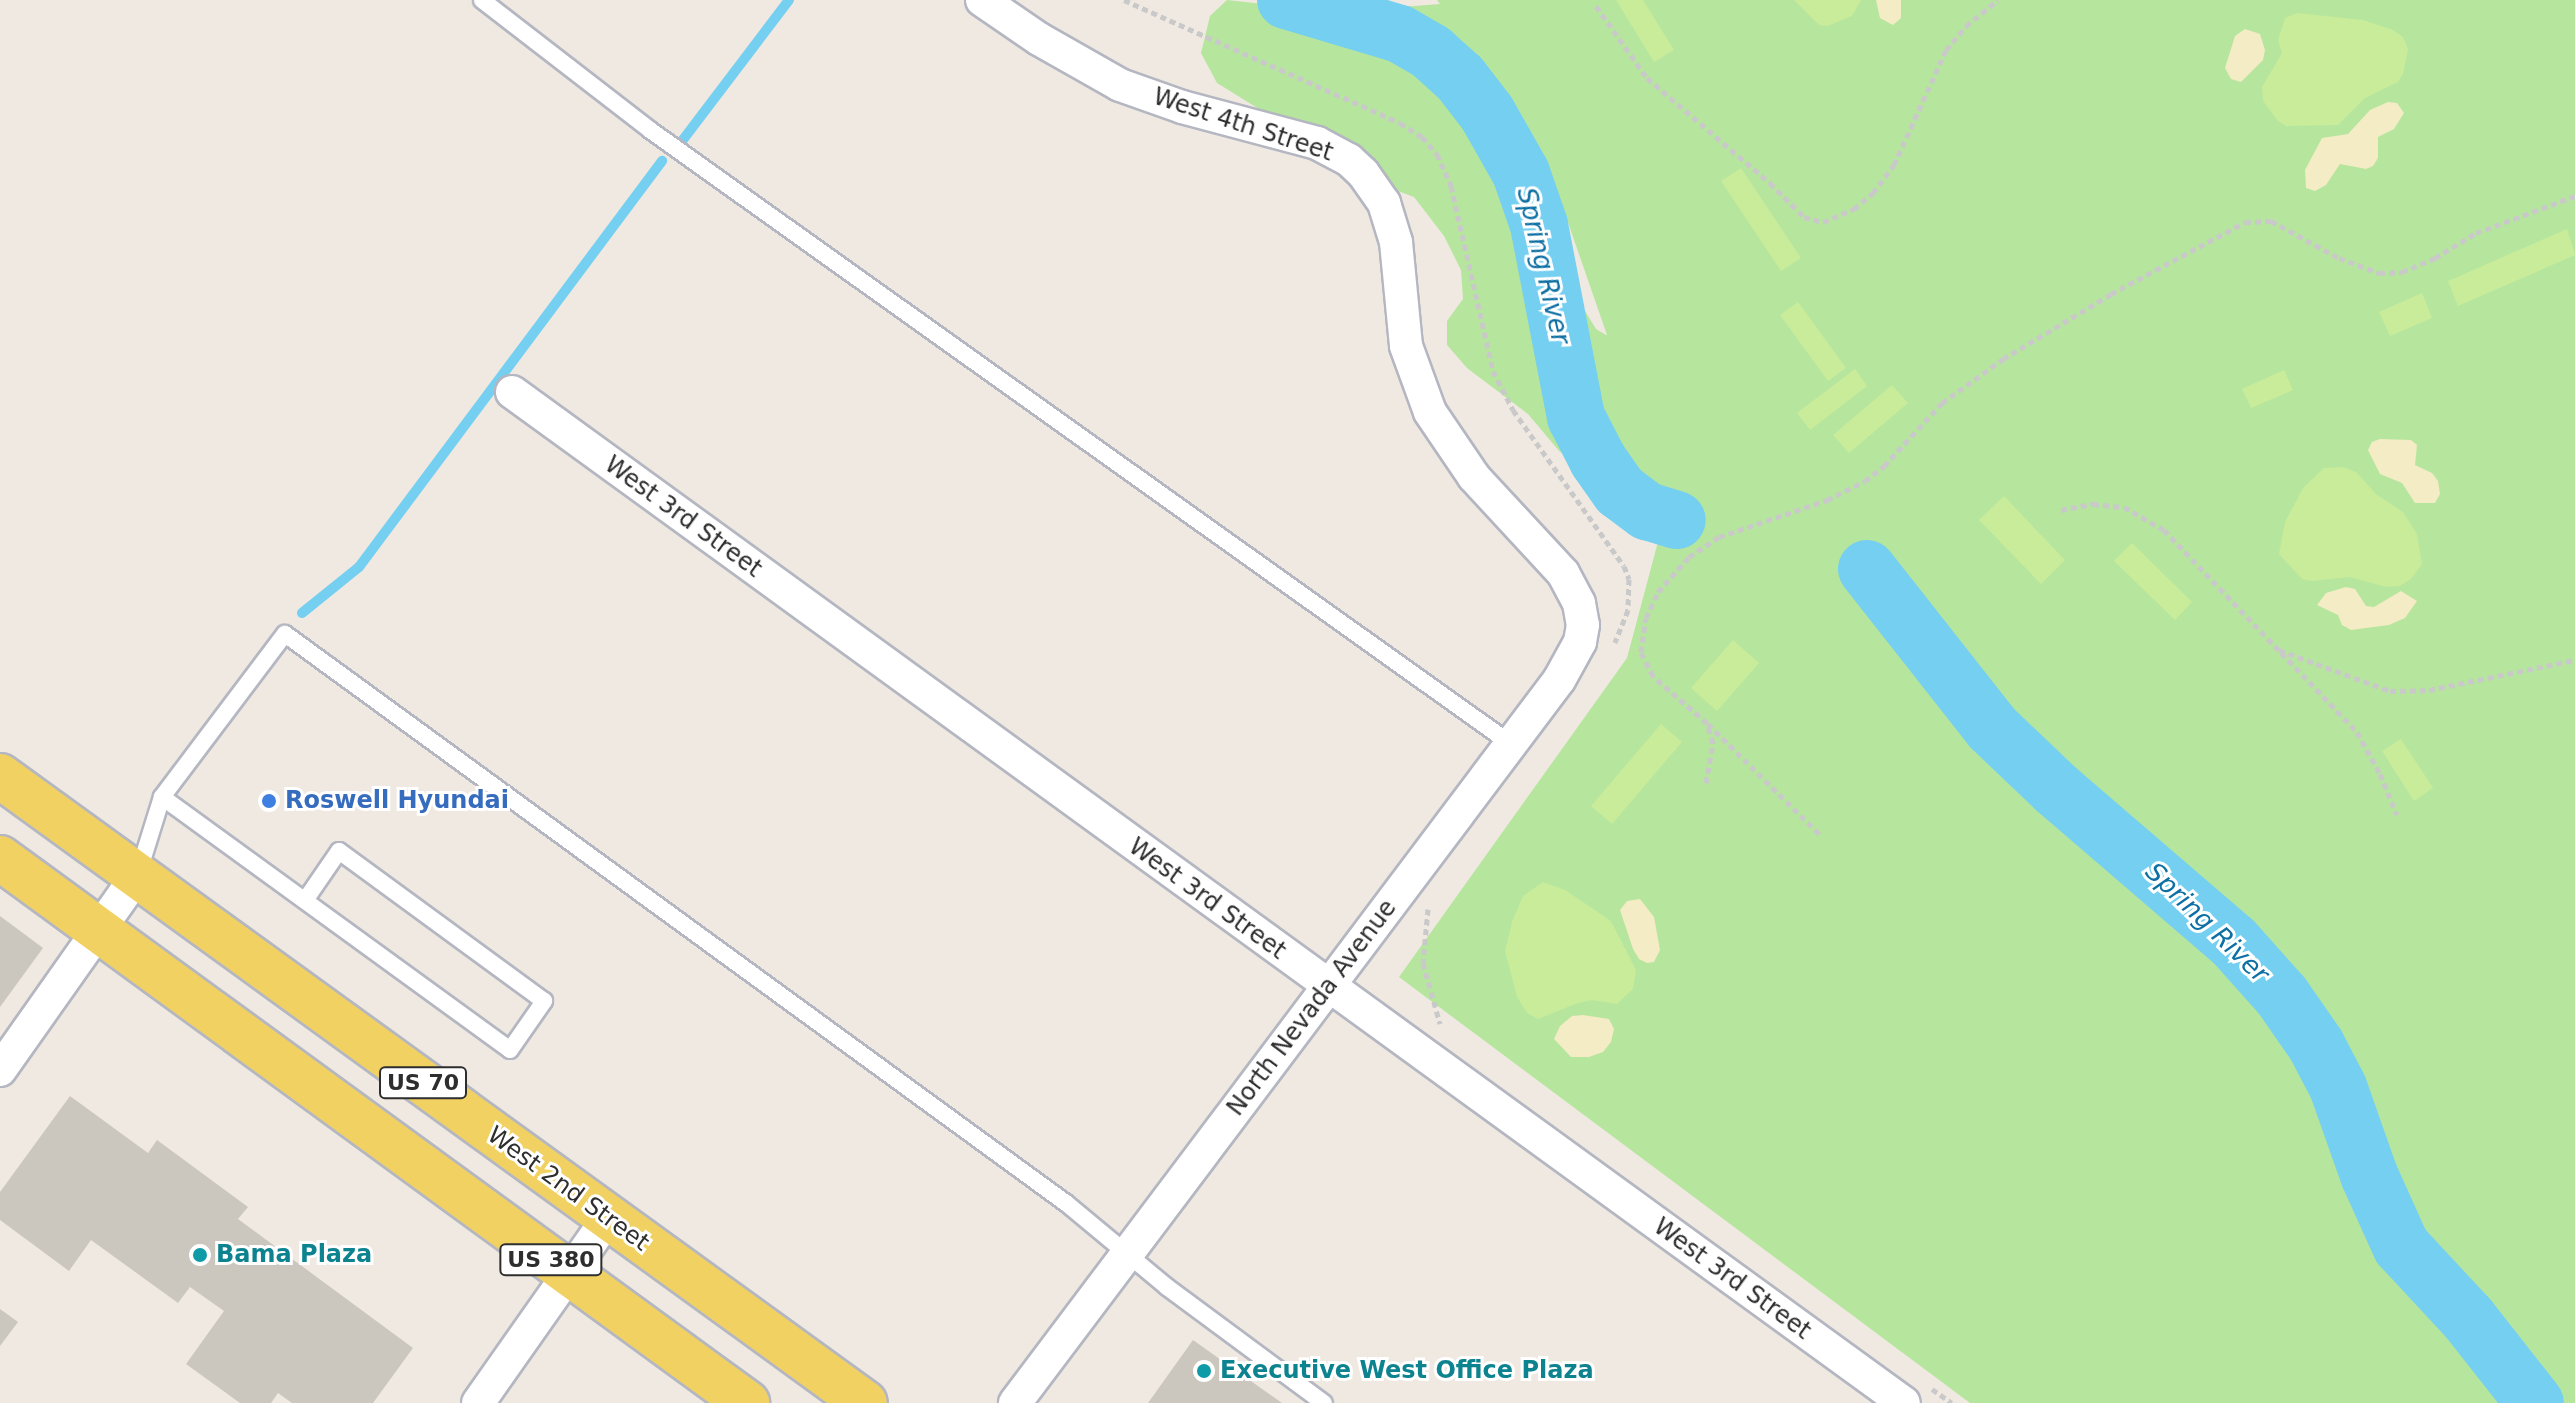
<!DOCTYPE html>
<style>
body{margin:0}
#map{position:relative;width:2575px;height:1403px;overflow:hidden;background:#efe9e1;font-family:"DejaVu Sans",sans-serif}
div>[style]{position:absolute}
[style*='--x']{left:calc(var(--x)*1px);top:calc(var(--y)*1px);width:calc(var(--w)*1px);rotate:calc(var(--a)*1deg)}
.green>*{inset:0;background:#b6e59e}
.sand>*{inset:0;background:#f3ecc5}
.pitch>*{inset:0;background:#c9ec9a}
.stream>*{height:10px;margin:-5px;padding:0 5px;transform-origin:5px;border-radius:5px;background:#75cff0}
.river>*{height:58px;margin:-29px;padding:0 29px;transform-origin:29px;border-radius:29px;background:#75cff0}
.building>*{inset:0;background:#cbc7bf}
.path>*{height:5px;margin-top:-2.5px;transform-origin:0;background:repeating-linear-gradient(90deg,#c9c9c9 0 6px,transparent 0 10px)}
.roads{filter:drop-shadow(2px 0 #b4b7c1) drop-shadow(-2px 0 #b4b7c1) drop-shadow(0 2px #b4b7c1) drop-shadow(0 -2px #b4b7c1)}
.service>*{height:16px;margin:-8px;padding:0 8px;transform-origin:8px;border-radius:8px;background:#fff}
.minor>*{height:32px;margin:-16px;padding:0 16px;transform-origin:16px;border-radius:16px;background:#fff}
.primary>*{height:44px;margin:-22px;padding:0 22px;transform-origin:22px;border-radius:22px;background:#f2d163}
.dots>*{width:22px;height:22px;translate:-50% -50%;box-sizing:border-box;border:4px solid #fff;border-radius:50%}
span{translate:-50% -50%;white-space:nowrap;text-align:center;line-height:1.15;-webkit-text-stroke:6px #fff;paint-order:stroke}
.shield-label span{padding:2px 6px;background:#fff;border:2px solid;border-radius:6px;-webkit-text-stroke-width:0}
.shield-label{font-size:22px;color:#2e2e2e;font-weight:700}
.street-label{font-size:24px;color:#2e2e2e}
.shop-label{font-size:24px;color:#366cbe;font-weight:700}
.left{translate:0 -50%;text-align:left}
.culture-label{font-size:24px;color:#0d838f;font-weight:700}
.water-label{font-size:26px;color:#0d6fa3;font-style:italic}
</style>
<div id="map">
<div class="green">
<div style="clip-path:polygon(evenodd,1227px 0,1263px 4px,1296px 15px,1440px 4px,1437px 0,2575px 0,2575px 1403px,1970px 1403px,1399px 977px,1627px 658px,1659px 538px,1644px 480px,1613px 461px,1582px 462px,1560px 452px,1528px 414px,1467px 368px,1447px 345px,1447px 321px,1463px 299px,1461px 270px,1444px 236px,1414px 197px,1357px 176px,1288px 127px,1217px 83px,1201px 53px,1210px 16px,1227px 0,1554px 182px,1607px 335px,1606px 335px,1596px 329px,1580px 303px,1563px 265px,1547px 212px,1554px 182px)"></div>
</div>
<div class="sand">
<div style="clip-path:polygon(1901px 0,1901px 18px,1893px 25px,1880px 18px,1876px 0)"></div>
<div style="clip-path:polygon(2245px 29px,2260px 34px,2265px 50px,2263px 60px,2241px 82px,2231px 79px,2225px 68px,2235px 36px)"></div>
<div style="clip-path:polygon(2388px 102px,2397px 103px,2404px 113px,2394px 129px,2378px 137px,2378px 158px,2373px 166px,2366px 169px,2340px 164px,2326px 185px,2315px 191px,2306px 188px,2305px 170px,2322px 138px,2348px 134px,2370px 110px)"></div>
<div style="clip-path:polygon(2380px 439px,2411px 440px,2417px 445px,2415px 465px,2432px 473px,2438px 481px,2440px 494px,2435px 503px,2415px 503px,2402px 483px,2380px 474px,2368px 450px,2372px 442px)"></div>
<div style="clip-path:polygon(2346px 587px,2355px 589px,2366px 606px,2374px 607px,2401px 591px,2417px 601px,2405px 618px,2389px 625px,2351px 630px,2342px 625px,2338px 615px,2317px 605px,2326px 593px)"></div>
<div style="clip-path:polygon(1640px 899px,1654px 917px,1660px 950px,1654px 962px,1647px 963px,1639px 959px,1633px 949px,1620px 910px,1627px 901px)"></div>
<div style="clip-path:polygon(1583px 1015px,1609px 1019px,1614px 1029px,1611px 1042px,1603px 1052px,1589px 1057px,1571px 1057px,1554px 1039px,1560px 1026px,1572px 1016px)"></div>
</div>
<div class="pitch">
<div style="clip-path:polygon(1616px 0,1643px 0,1674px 50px,1654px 62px)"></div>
<div style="clip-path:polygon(1794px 0,1861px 0,1852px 16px,1828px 26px,1819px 25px)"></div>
<div style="clip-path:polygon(2297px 13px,2363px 20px,2393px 30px,2403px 37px,2408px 49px,2403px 74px,2398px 82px,2365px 98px,2338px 125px,2286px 126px,2278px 121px,2263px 101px,2262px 87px,2282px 53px,2278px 40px,2285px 18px)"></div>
<div style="clip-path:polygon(1741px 168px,1801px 258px,1781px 271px,1721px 181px)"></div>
<div style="clip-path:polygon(2567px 229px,2575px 255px,2458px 306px,2448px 281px)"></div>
<div style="clip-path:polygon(2422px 293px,2432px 318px,2390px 336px,2379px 312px)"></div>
<div style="clip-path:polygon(1798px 302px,1846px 368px,1828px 381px,1780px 315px)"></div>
<div style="clip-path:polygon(1855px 369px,1867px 386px,1810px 430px,1797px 413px)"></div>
<div style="clip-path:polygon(2284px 370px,2293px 390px,2251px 408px,2242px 389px)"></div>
<div style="clip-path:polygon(1892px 385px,1908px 403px,1849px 453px,1833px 435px)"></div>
<div style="clip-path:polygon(2343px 467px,2356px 472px,2377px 495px,2403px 512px,2417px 534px,2422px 564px,2411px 579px,2400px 586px,2386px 587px,2350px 577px,2312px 581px,2302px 579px,2279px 554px,2285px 522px,2303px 488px,2324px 468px)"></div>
<div style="clip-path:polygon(2004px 496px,2065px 560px,2041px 584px,1979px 520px)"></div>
<div style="clip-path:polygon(2132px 543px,2192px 602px,2175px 620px,2114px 561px)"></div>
<div style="clip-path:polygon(1733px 640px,1759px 663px,1717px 711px,1691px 688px)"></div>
<div style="clip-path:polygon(1661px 724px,1682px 742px,1612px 824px,1591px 806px)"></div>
<div style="clip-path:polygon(2401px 739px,2433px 788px,2414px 801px,2382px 751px)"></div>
<div style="clip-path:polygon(1543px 882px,1565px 890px,1611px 921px,1636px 970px,1633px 989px,1617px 1004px,1592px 1000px,1578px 1003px,1538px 1019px,1527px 1013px,1517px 997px,1505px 951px,1512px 922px,1523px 896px)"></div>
</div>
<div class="stream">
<div style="--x:682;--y:141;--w:177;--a:-52.8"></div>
<div style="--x:302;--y:613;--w:73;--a:-38.9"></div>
<div style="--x:359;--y:567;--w:507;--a:-53.27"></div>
</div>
<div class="river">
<div style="--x:1286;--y:0;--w:119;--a:16.6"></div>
<div style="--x:1400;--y:34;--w:36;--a:30"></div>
<div style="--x:1431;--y:52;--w:39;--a:42"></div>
<div style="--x:1460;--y:78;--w:44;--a:52.4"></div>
<div style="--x:1487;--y:113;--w:69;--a:60.5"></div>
<div style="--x:1521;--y:173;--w:55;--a:70.9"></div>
<div style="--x:1539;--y:225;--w:196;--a:79.1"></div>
<div style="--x:1576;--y:417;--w:48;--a:62.9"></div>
<div style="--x:1598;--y:460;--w:38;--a:55"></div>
<div style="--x:1620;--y:491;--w:34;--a:37"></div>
<div style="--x:1647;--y:511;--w:31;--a:17"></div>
<div style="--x:1867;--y:569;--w:202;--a:51.8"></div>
<div style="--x:1992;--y:728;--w:88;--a:43.6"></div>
<div style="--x:2056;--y:789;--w:233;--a:40.7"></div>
<div style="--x:2233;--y:941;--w:74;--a:48.3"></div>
<div style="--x:2282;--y:996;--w:60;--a:55.2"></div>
<div style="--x:2316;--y:1045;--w:47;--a:62.4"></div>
<div style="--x:2338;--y:1087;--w:93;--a:70.6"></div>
<div style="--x:2369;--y:1175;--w:78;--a:65.7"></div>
<div style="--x:2401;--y:1246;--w:98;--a:47.1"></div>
<div style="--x:2468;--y:1318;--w:108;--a:51.8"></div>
</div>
<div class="building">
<div style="clip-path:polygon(0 916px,43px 948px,0 1007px)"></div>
<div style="clip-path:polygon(70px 1096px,148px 1153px,157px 1140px,248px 1207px,238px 1219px,413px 1348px,373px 1403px,292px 1403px,278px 1393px,271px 1403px,240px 1403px,186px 1364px,224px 1311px,190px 1287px,178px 1303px,91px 1240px,69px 1271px,0 1220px,0 1192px)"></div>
<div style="clip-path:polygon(0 1309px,18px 1322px,0 1346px)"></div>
<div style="clip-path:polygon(1193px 1340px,1282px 1403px,1148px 1403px)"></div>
</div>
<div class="path">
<div style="--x:1124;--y:0;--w:302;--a:24"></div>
<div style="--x:1400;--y:123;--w:26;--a:32"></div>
<div style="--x:1422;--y:137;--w:23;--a:49"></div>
<div style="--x:1437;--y:154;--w:35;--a:66"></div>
<div style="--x:1451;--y:186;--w:190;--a:77.2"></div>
<div style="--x:1493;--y:371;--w:44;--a:62.9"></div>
<div style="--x:1513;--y:410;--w:191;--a:54.6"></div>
<div style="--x:1624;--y:566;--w:14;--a:69"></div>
<div style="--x:1629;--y:579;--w:31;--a:92"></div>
<div style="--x:1628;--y:610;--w:35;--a:112"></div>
<div style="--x:1596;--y:6;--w:88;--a:54.7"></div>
<div style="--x:1647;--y:78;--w:162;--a:40.5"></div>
<div style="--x:1770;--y:183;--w:48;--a:45"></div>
<div style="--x:1804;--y:217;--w:20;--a:15"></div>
<div style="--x:1823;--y:222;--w:34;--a:-23"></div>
<div style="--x:1854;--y:209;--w:25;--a:-40"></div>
<div style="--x:1873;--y:193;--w:35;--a:-53"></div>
<div style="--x:1894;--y:165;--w:126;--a:-65.7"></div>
<div style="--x:1946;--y:50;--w:31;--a:-50"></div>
<div style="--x:1966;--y:26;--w:41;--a:-39.1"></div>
<div style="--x:2061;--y:510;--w:33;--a:-11"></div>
<div style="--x:2093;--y:504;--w:31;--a:6"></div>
<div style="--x:2124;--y:507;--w:46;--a:29.9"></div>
<div style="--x:2164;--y:530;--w:279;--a:46.3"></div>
<div style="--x:2357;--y:732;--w:48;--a:61.3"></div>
<div style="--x:2380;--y:774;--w:44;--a:67.5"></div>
<div style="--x:2279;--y:650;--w:118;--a:20.3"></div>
<div style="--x:2390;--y:691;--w:39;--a:-1"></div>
<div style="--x:2429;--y:690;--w:149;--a:-11.6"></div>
<div style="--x:1708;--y:724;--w:159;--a:44.7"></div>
<div style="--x:1706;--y:783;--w:41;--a:-80.1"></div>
<div style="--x:1713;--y:743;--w:21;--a:-107"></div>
<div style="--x:1707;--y:723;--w:72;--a:-139"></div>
<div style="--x:1653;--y:676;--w:27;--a:-117"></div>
<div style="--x:1641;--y:652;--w:34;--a:-82"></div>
<div style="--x:1646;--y:618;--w:29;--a:-65"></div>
<div style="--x:1658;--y:592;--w:47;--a:-48.5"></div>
<div style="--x:1689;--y:557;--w:36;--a:-34"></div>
<div style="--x:1719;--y:537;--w:114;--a:-18.9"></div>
<div style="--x:1827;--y:500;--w:42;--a:-26.6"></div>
<div style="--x:1865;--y:481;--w:24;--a:-38"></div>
<div style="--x:1884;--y:466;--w:86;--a:-47.4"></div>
<div style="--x:1942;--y:403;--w:75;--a:-35.8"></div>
<div style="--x:2003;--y:359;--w:126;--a:-31"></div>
<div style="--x:2111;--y:294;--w:152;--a:-28.2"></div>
<div style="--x:2245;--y:222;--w:26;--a:-2"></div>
<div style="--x:2271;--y:221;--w:77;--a:28.6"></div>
<div style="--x:2339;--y:258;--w:43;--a:20.6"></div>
<div style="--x:2379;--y:273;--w:23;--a:-2"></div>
<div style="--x:2402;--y:272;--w:36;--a:-23"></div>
<div style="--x:2435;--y:258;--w:48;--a:-31.4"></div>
<div style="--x:2476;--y:233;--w:106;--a:-20.5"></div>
<div style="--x:1428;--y:909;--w:54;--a:95.3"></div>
<div style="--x:1423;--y:963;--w:63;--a:74.4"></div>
<div style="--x:1932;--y:1389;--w:24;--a:35"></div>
</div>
<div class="roads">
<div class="service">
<div style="--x:482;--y:0;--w:212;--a:37.7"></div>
<div style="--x:650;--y:130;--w:1058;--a:35.49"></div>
<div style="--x:162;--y:797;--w:204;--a:-53"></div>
<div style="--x:285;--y:634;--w:966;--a:36.08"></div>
<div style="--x:1066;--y:1203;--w:131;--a:39.7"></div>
<div style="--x:1167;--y:1287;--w:195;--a:36.5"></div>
<div style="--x:138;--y:874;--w:81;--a:-72.7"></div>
<div style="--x:162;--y:797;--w:430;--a:36"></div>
<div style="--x:510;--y:1050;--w:60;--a:-55.2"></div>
<div style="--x:544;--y:1001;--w:254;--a:-143.8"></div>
<div style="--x:339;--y:851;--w:58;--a:124.5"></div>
</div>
<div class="minor">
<div style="--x:982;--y:0;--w:69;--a:34.4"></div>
<div style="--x:1039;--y:39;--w:93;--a:29.6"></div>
<div style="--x:1120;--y:85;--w:66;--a:19.5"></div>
<div style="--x:1182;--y:107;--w:140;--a:14.9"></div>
<div style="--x:1317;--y:143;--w:36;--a:28"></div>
<div style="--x:1349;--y:160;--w:19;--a:43"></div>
<div style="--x:1363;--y:173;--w:37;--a:55"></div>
<div style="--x:1384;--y:203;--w:41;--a:72.9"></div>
<div style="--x:1396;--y:242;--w:104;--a:84.5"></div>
<div style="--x:1406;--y:346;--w:70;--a:70"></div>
<div style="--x:1430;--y:412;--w:78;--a:55.9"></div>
<div style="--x:1474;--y:477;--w:131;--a:47.2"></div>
<div style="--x:1563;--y:573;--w:34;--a:62"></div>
<div style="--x:1579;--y:603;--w:22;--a:80"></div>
<div style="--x:1583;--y:625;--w:17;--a:100"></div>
<div style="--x:1580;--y:642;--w:43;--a:118.9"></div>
<div style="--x:1559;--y:680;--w:905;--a:126.96"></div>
<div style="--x:512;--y:392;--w:1720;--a:35.99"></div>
<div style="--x:0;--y:1070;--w:237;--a:-54.8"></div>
<div style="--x:478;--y:1403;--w:226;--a:-54.9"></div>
</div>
<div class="primary">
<div style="--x:0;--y:776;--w:1068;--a:35.94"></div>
<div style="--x:0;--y:858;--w:925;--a:36.11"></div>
</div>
</div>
<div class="dots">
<div style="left:269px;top:801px;background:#3f7fe0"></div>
<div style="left:200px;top:1255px;background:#0f9aa8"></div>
<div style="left:1204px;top:1371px;background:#0f9aa8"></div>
</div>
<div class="shield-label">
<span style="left:423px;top:1083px">US 70</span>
<span style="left:551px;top:1260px">US 380</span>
</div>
<div class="street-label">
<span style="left:1243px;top:125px;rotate:18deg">West 4th Street</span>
<span style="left:683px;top:517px;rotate:36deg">West 3rd Street</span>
<span style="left:1207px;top:899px;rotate:36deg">West 3rd Street</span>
<span style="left:1312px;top:1008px;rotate:-53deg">North Nevada Avenue</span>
<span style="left:568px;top:1189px;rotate:36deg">West 2nd Street</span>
<span style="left:1732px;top:1279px;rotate:36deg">West 3rd Street</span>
</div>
<div class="shop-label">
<span class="left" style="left:285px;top:801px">Roswell Hyundai</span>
</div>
<div class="culture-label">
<span class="left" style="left:216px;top:1255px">Bama Plaza</span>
<span class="left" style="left:1220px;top:1371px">Executive West Office Plaza</span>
</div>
<div class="water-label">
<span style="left:1543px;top:266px;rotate:77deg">Spring River</span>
<span style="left:2207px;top:923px;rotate:44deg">Spring River</span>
</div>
</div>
